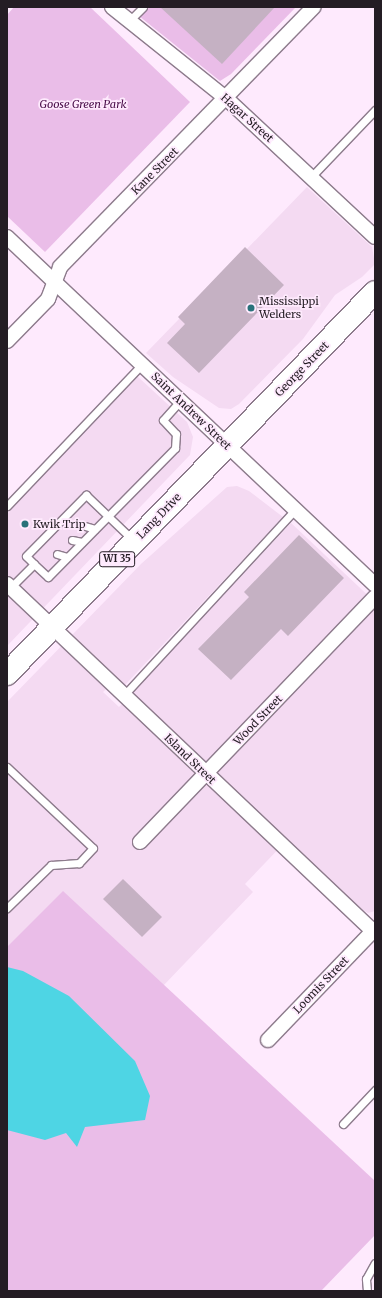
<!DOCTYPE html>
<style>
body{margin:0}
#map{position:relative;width:382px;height:1298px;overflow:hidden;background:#feeafd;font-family:Merriweather,serif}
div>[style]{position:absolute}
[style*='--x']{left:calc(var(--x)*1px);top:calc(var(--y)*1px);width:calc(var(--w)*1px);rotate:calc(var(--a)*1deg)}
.built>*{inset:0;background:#f4daf2}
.green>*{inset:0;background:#eabde8}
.water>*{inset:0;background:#4ed5e4}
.building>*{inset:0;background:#c5b1c3}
.roads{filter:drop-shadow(1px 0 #8d7b8c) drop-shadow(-1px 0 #8d7b8c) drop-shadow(0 1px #8d7b8c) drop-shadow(0 -1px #8d7b8c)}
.lane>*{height:7px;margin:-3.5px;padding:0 3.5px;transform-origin:3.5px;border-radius:3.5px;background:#fff}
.street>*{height:14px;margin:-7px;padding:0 7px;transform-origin:7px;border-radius:7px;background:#fff}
.primary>*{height:22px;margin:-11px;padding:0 11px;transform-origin:11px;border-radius:11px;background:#fff}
.dots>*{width:11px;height:11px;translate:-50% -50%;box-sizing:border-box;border:2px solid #feeafd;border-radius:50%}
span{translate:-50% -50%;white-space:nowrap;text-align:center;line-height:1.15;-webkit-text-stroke:3.5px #feeafd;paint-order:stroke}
.shield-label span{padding:1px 3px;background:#feeafd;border:1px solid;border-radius:3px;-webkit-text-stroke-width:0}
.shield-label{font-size:10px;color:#241d24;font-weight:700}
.park-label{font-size:11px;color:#480b48;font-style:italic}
.street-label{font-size:11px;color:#241d24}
.poi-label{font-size:11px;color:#241d24}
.left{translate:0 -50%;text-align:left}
.frame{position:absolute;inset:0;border:8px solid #241d24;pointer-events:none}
</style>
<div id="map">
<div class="built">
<div style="clip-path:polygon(307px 187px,372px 247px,375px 264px,362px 277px,335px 295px,303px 339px,239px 404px,231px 409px,219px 408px,173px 377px,146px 353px)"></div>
<div style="clip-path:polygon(137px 376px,187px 422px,193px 437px,190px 455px,7px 646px,7px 514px)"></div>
<div style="clip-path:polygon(237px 486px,249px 491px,283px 517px,125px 685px,118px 678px,103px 692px,119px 707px,291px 523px,375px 602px,375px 911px,368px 913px,361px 909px,288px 839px,245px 884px,253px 892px,163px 986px,7px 947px,7px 702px,141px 564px,227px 487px)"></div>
</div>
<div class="green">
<div style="clip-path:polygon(14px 7px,90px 7px,190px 102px,45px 252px,7px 216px,7px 15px)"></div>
<div style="clip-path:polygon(148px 7px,296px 7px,231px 74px,220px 81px,139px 16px)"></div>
<div style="clip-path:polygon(63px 891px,375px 1181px,375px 1235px,321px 1291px,7px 1291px,7px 947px)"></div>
</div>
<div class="water">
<div style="clip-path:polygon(7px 967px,23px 971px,69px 996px,135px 1061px,150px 1096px,145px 1120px,85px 1127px,77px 1147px,66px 1133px,45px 1140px,7px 1130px)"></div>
</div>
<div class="building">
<div style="clip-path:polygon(160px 7px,275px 7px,222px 64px)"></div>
<div style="clip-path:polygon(245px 247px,284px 285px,199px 373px,167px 343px,185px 324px,178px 317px)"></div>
<div style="clip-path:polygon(299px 535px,344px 578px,288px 636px,281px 629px,231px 680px,198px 649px,249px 597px,244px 592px)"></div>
<div style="clip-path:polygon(123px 879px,162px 917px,142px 937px,103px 899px)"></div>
</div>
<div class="roads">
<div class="lane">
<div style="--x:128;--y:22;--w:21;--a:-45"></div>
<div style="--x:311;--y:177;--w:93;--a:-46.3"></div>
<div style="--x:7;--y:506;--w:196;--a:-46.4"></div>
<div style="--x:85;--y:526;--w:10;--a:17"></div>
<div style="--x:72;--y:540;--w:10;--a:11"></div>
<div style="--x:57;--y:554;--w:10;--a:17"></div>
<div style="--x:34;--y:564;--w:11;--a:-135"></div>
<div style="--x:26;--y:556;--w:86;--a:-45.5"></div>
<div style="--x:86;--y:495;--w:65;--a:43.8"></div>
<div style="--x:10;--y:588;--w:34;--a:-45"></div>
<div style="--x:34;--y:564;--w:19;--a:43"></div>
<div style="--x:48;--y:577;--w:181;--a:-45.4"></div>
<div style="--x:175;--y:448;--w:14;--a:-86"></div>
<div style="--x:176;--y:434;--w:19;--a:-133"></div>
<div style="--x:163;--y:420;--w:27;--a:-48"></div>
<div style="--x:124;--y:695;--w:252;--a:-47.3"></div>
<div style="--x:7;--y:767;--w:118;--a:43.3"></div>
<div style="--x:93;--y:848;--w:21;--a:133"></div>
<div style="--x:79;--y:863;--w:28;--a:176"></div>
<div style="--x:51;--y:865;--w:62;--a:135.7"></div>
<div style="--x:343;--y:1124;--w:47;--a:-46.7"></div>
<div style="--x:367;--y:1291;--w:12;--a:-95"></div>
<div style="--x:366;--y:1279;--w:18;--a:-61"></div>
</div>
<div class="street">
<div style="--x:112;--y:7;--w:147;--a:38.7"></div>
<div style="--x:227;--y:99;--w:202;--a:43"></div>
<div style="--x:7;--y:237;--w:506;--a:43.4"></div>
<div style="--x:7;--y:341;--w:59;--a:-45.7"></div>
<div style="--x:48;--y:299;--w:34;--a:-69"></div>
<div style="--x:60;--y:267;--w:363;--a:-45.7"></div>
<div style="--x:7;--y:584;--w:507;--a:43.48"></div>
<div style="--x:140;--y:842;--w:339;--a:-46.2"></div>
<div style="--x:268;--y:1040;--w:154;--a:-46.1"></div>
</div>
<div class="primary">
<div style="--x:7;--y:674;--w:530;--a:-46.07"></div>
</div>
</div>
<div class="dots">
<div style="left:251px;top:308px;background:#29727a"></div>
<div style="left:25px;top:524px;background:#29727a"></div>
</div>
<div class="shield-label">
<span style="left:117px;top:559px">WI 35</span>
</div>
<div class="park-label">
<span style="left:83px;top:104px">Goose Green Park</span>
</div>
<div class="street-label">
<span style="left:247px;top:118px;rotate:42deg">Hagar Street</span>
<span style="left:155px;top:171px;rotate:-45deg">Kane Street</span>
<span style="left:302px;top:369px;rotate:-46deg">George Street</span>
<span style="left:191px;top:411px;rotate:44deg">Saint Andrew Street</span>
<span style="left:159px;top:516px;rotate:-46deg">Lang Drive</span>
<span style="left:258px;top:720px;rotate:-46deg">Wood Street</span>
<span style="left:190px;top:759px;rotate:44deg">Island Street</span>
<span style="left:321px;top:985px;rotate:-46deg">Loomis Street</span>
</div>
<div class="poi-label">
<span class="left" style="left:259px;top:308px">Mississippi<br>Welders</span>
<span class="left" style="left:33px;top:524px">Kwik Trip</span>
</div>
<div class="frame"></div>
</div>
